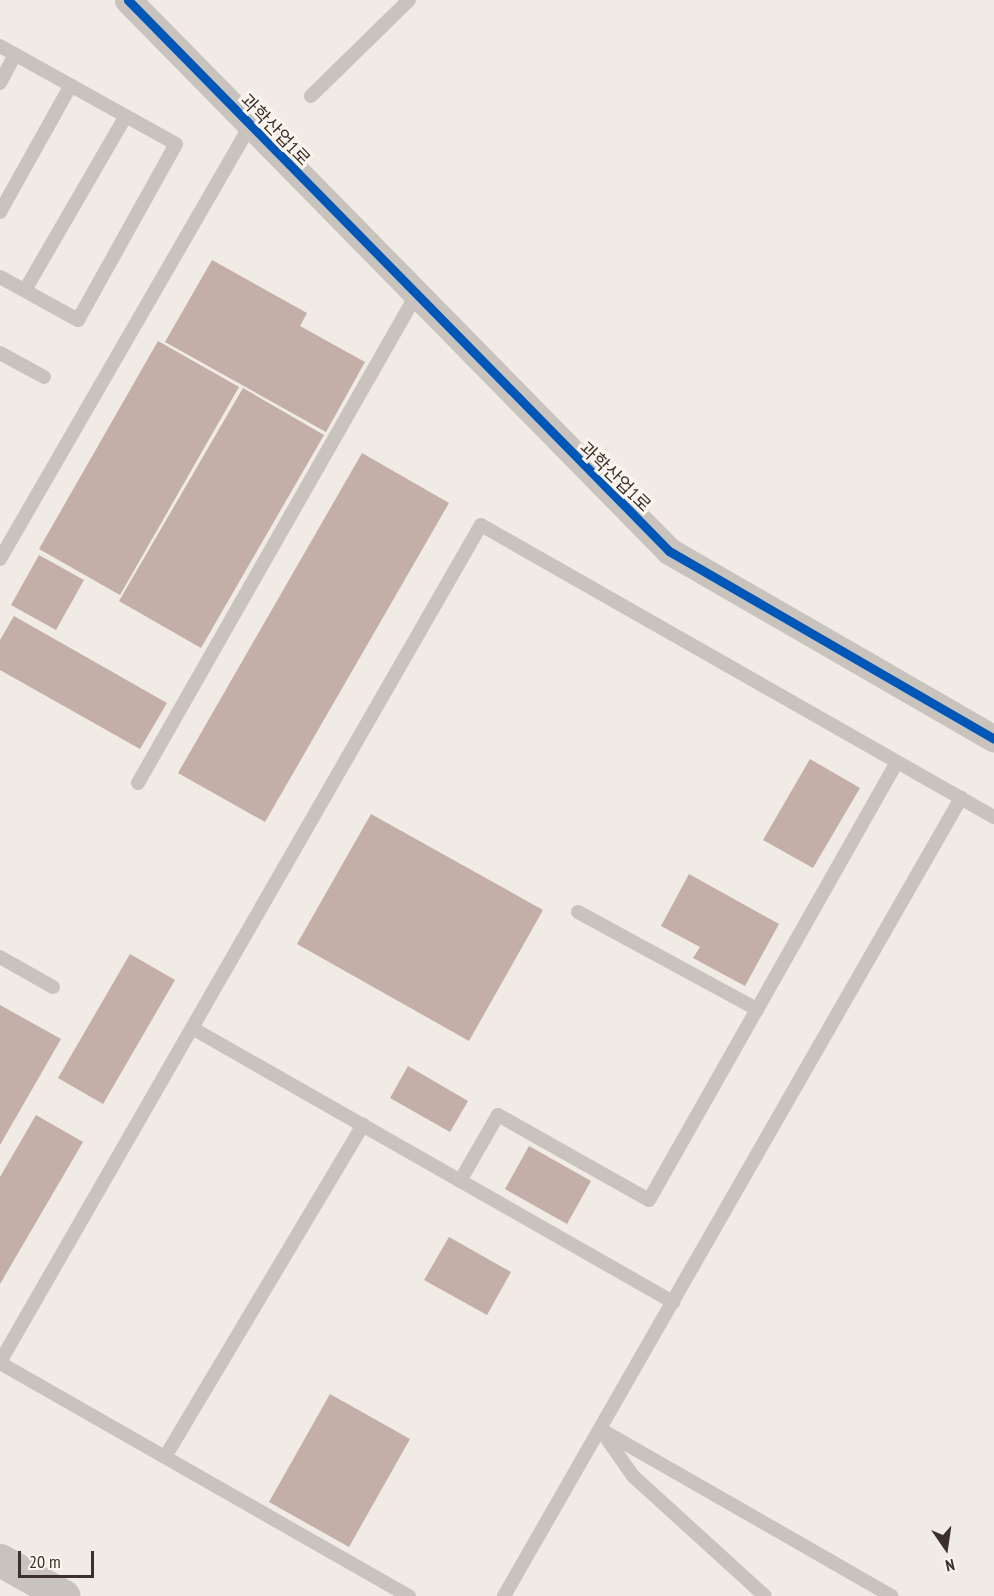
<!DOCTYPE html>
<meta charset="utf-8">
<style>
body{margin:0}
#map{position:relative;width:994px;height:1596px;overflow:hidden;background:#f0ebe5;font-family:"PT Sans Narrow","Noto Sans KR",sans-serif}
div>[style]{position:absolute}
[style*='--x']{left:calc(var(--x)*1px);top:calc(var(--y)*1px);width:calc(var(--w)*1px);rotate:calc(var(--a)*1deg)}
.building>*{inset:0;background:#c3afa7}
.service>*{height:14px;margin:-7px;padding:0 7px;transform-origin:7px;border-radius:7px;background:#c9c3be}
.minor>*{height:27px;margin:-13.5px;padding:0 13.5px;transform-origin:13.5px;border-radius:13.5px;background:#c9c3be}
.tertiary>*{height:33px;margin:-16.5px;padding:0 16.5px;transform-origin:16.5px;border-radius:16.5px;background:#c9c3be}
.cycleway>*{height:9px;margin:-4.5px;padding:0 4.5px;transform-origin:4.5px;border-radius:4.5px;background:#0057b8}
span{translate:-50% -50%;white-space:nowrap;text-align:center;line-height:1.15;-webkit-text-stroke:6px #fbf5ee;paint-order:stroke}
.street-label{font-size:18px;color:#3b302b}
.north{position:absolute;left:916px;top:1518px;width:60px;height:60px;-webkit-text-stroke:4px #fbf5ee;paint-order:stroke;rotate:167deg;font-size:16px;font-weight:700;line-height:24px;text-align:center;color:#3b302b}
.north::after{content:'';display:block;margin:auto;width:21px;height:27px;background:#3b302b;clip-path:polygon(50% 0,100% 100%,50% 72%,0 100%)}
.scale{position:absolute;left:18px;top:1551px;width:76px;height:27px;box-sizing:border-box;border:3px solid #3b302b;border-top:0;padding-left:8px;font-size:18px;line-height:21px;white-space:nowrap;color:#3b302b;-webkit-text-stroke:4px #fbf5ee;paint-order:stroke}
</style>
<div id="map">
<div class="building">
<div style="clip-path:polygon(212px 260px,307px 313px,300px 326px,365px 362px,326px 432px,165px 342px)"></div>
<div style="clip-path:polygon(158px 341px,239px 387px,120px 595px,39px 549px)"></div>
<div style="clip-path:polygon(243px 388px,324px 435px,201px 648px,119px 601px)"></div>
<div style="clip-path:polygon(362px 453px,449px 503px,265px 822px,178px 773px)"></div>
<div style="clip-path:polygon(39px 555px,84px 580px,56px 630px,11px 605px)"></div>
<div style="clip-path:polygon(14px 616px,167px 703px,140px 749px,0 670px,0 640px)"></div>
<div style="clip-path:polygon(810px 759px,860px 788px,813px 868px,763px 840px)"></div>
<div style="clip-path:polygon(371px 814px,543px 910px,469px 1041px,297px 944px)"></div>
<div style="clip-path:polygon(689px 874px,779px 924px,745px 986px,693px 958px,700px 947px,661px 926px)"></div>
<div style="clip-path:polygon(130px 954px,175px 980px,103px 1104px,58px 1078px)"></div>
<div style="clip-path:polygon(0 1005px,61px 1039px,0 1145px)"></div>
<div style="clip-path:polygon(408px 1066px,468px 1101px,450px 1132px,390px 1098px)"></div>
<div style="clip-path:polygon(36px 1115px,83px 1142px,0 1284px,0 1177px)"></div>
<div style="clip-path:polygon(529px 1146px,591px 1181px,567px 1224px,505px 1189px)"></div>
<div style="clip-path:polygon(449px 1237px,511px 1272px,487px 1315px,424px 1280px)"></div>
<div style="clip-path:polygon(330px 1394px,410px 1439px,349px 1547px,269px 1502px)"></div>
</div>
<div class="service">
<div style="--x:0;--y:46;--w:201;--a:29.1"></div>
<div style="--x:176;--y:144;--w:201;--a:119.1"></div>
<div style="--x:78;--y:320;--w:89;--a:-151.1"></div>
<div style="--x:0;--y:83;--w:32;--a:-62"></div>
<div style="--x:311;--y:96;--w:137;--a:-44.4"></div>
<div style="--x:0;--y:212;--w:145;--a:-60.8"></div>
<div style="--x:25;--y:290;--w:201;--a:-59.9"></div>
<div style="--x:0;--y:353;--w:50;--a:28.6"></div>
<div style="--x:0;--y:559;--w:499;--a:-60"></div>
<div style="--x:138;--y:783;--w:559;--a:-60.32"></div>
<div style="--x:578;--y:912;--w:204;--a:28.5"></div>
<div style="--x:0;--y:957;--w:61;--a:29.5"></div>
<div style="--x:192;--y:1028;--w:554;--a:29.67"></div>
<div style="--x:460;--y:1181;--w:76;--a:-60.1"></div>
<div style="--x:498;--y:1115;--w:173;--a:29.4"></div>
<div style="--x:649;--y:1200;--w:503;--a:-60.48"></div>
<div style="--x:0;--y:1362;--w:965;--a:-60.12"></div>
<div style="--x:481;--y:525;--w:590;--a:29.65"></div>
<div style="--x:0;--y:1363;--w:471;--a:29.7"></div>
<div style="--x:600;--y:1429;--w:336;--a:29.8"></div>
<div style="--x:603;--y:1433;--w:52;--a:55.1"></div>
<div style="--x:633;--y:1476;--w:178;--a:42.3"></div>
<div style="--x:165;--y:1457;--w:387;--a:-59.2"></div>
<div style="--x:504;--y:1596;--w:920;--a:-60.2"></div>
</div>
<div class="minor">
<div style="--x:128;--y:0;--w:772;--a:45.52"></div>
<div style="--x:669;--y:551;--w:375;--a:30"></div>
</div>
<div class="tertiary">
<div style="--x:0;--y:1560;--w:73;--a:29.4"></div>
</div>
<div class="cycleway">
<div style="--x:128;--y:0;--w:772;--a:45.52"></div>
<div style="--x:669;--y:551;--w:375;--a:30"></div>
</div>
<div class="street-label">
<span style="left:275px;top:130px;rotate:46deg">과학산업1로</span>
<span style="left:615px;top:477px;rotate:44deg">과학산업1로</span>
</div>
<div class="north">N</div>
<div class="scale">20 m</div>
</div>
